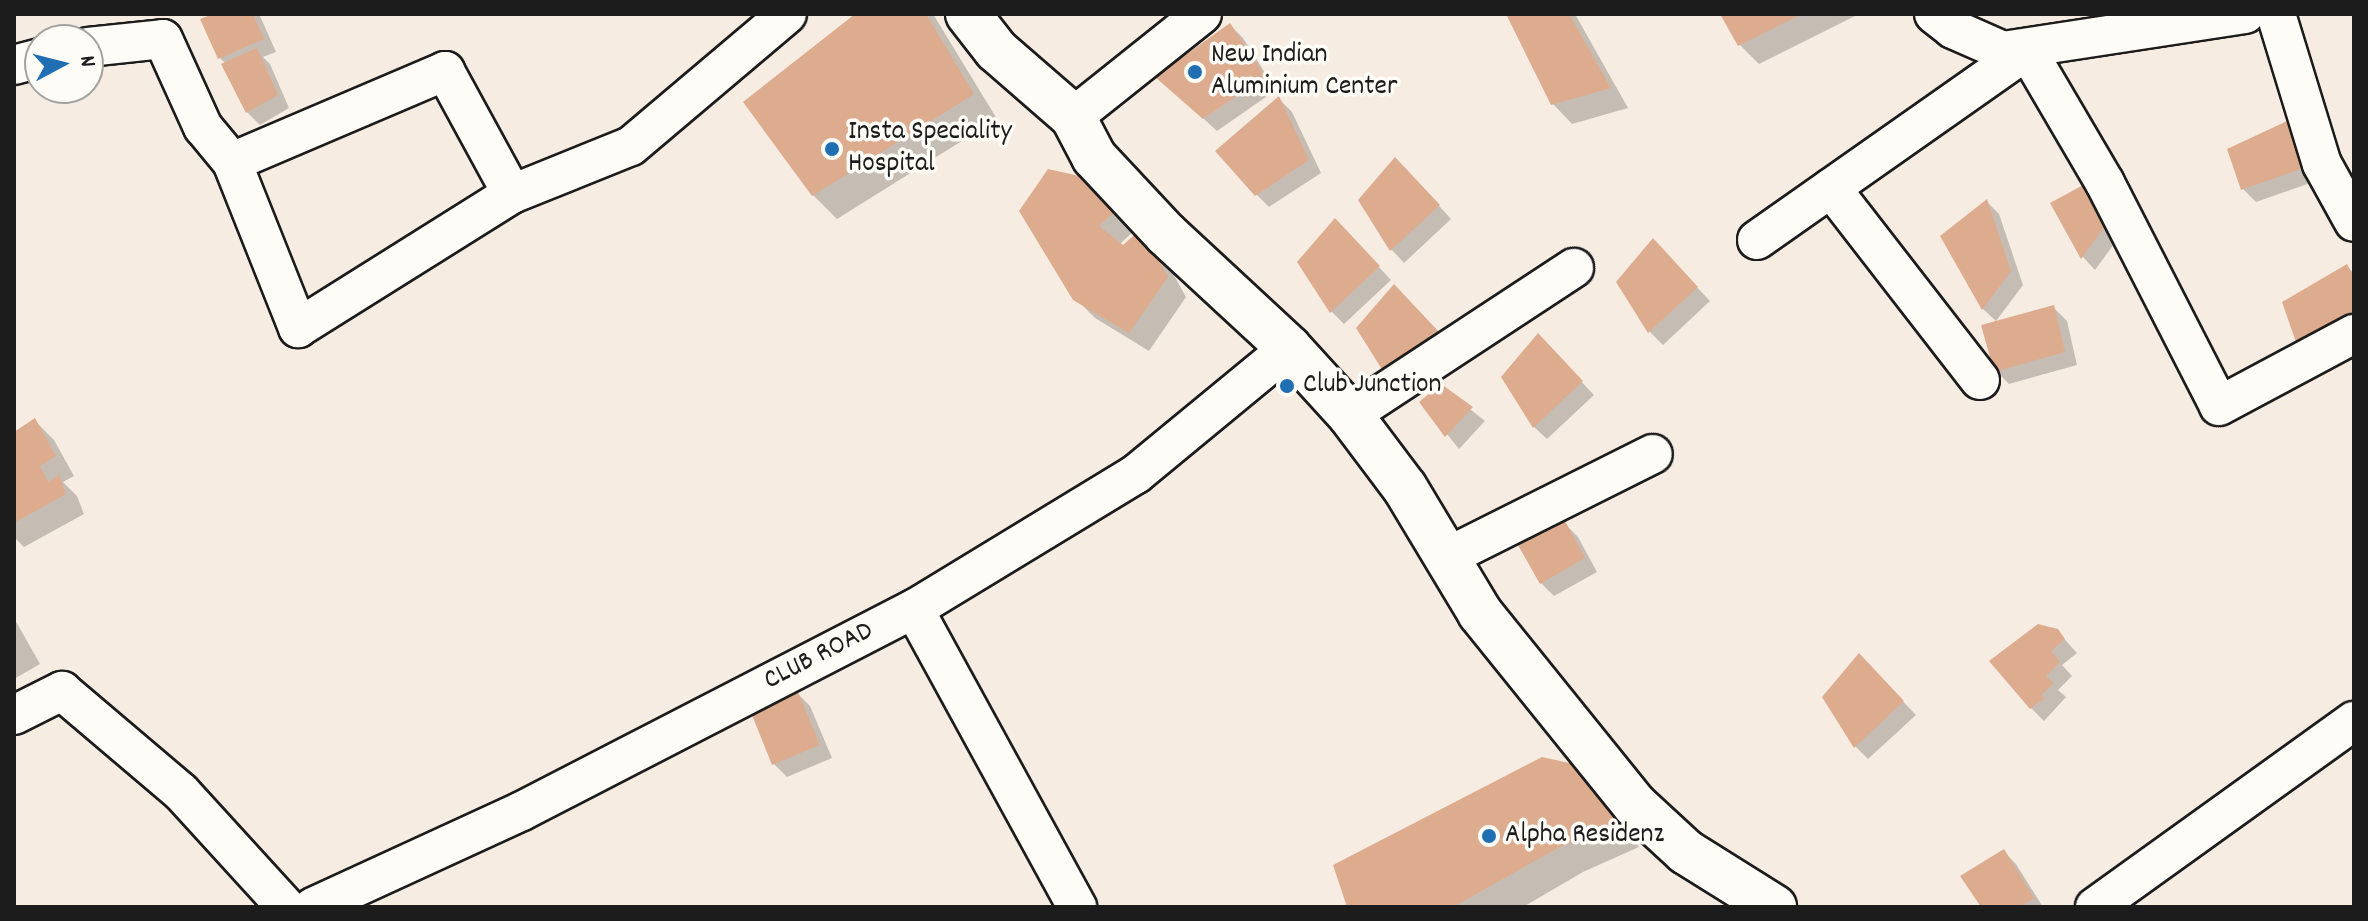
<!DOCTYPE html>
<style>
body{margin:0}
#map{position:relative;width:2368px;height:921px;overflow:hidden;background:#f7ece2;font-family:Dekko,sans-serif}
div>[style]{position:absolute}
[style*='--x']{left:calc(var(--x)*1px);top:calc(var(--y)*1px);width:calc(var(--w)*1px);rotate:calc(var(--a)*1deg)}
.shadow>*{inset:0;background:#0003}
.building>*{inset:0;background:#ddac8f}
.roads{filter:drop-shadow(2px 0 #1c1c1c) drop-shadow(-2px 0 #1c1c1c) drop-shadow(0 2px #1c1c1c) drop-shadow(0 -2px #1c1c1c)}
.street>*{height:38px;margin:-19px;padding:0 19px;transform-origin:19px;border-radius:19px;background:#fdfcf7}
.secondary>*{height:44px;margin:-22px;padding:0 22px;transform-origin:22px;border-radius:22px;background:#fdfcf7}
.dots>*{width:22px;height:22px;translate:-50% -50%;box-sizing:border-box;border:4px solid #fdfcf7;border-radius:50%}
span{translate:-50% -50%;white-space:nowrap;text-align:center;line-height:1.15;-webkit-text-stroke:7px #fdfcf7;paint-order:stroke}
.poi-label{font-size:28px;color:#1c1c1c}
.left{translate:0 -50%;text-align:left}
.street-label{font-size:28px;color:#1c1c1c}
.frame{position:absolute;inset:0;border:16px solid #1c1c1c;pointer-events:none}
.north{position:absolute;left:24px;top:24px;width:80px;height:80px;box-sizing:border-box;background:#fdfcf7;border:2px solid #a3a29f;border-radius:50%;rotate:83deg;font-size:22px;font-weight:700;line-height:32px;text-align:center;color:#1c1c1c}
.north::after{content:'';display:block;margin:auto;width:28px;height:36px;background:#1f6fb2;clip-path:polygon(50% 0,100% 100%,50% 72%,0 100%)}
</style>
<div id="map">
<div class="shadow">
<div style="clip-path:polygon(209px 14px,260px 16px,276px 52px,263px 57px,270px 64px,289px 108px,260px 125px,247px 112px,226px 64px,219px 57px)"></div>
<div style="clip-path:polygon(858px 14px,933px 14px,997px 119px,837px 219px,813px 195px)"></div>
<div style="clip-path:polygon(1508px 14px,1575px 14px,1628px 108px,1572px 124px,1553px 104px)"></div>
<div style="clip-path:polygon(1723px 14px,1859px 14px,1759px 64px,1740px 45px)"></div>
<div style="clip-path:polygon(1230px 25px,1243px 38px,1276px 90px,1217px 131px,1171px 89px)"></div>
<div style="clip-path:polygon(1279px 99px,1292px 112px,1321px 173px,1269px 207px,1256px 194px)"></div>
<div style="clip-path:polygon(2286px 123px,2299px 136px,2316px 181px,2256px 202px,2243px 189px)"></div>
<div style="clip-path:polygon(1408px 172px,1451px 219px,1404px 263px,1392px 250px,1360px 201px)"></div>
<div style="clip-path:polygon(1092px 181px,1138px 227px,1119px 245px,1160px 250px,1186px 297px,1149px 351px,1095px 318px,1075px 298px)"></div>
<div style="clip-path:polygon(2085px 187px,2119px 237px,2095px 270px,2083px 257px,2053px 204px)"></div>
<div style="clip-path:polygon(1987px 202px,1999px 214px,2023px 285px,1996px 321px,1983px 309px,1943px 237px)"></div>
<div style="clip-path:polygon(1347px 233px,1391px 280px,1344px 324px,1331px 311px)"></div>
<div style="clip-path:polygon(1666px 254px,1710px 301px,1663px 345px,1650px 332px,1618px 282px)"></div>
<div style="clip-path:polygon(2347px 266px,2354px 274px,2354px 331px,2311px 354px,2298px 341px,2284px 303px)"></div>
<div style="clip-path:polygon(2054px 308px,2067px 321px,2077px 365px,2009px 384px,1996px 371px)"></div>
<div style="clip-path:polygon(1551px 349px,1594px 395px,1547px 439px,1534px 427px)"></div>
<div style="clip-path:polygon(1441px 386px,1485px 421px,1459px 449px,1422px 403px)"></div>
<div style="clip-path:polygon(35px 421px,54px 440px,74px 476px,63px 482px,77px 496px,84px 514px,24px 547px,14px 537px,14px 434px)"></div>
<div style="clip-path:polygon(1565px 524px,1578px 537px,1597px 572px,1554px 596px,1541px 583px,1535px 529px,1542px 536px)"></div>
<div style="clip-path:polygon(14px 618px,40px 664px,14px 679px)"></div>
<div style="clip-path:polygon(2057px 631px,2077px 653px,2062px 665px,2072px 676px,2058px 690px,2066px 697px,2044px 721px,2031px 708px)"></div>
<div style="clip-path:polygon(1872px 669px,1916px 715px,1868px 759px,1856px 747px,1825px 698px)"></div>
<div style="clip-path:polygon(796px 692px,810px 706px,832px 758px,787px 777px,774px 764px,753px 711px)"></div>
<div style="clip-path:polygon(1607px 793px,1639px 847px,1583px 872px,1523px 907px,1349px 907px)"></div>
<div style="clip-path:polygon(2003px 851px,2016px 864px,2043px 907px,1983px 907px)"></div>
</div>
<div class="building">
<div style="clip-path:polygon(213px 14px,253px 14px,264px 39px,218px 59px,200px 19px)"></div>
<div style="clip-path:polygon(855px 14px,926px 14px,974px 94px,812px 196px,743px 102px)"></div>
<div style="clip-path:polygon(1506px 14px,1569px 14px,1611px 88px,1551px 105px)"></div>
<div style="clip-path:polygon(1720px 14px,1802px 14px,1738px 46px)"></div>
<div style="clip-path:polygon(1230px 23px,1265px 76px,1203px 119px,1155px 77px)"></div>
<div style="clip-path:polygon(257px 48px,278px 95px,246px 113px,221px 64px)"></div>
<div style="clip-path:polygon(1279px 96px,1309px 160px,1255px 196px,1215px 151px)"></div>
<div style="clip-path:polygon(2287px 121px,2304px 168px,2241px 190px,2227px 149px)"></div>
<div style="clip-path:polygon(1395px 157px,1440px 205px,1390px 251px,1358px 200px)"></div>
<div style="clip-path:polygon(1048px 169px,1093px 179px,1120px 207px,1099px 226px,1123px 245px,1141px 229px,1168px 277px,1129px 333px,1073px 300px,1019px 211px)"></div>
<div style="clip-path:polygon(2085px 184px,2107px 223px,2081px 259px,2050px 203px)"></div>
<div style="clip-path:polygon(1987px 199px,2011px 271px,1982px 310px,1940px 236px)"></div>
<div style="clip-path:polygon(1335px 218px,1380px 266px,1330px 313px,1297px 262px)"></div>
<div style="clip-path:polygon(1653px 238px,1698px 287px,1648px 333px,1616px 282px)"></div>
<div style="clip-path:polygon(2347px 264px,2354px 277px,2354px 311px,2296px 342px,2282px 302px)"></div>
<div style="clip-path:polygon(1394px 284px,1439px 332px,1388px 379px,1356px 328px)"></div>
<div style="clip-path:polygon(2054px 305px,2065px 352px,1994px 372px,1981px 325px)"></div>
<div style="clip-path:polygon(1538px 333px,1583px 381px,1533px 428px,1501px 377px)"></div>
<div style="clip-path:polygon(1441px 384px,1473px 407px,1445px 437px,1419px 402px)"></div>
<div style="clip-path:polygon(35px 418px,56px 456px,40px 466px,48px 482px,59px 475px,66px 494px,14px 523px,14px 432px)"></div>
<div style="clip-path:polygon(1565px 521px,1585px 558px,1540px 584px,1514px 538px,1535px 526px,1540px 535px)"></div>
<div style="clip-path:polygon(2038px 624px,2058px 629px,2065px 639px,2051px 651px,2060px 662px,2046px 676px,2054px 683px,2041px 695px,2045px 698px,2030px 709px,1989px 661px)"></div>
<div style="clip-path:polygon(1859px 653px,1904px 701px,1854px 748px,1822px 697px)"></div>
<div style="clip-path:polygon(797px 690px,820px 745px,772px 765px,750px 710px)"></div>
<div style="clip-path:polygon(1542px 757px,1583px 766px,1617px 823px,1558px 848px,1453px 907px,1347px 907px,1333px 865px)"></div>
<div style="clip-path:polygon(2004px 849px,2034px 898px,2020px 907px,1981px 907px,1960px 876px)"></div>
</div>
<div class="roads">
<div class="street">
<div style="--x:1934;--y:14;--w:24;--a:38"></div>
<div style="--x:1953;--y:29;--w:55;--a:23.7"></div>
<div style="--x:2003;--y:51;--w:245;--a:-8.7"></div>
<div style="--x:2276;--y:14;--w:157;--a:73"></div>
<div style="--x:2322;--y:164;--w:66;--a:61.1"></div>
<div style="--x:88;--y:47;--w:75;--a:-6.1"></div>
<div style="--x:163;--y:39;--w:97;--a:65.6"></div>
<div style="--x:203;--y:127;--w:45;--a:50.4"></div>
<div style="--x:232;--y:162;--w:232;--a:-23.1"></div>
<div style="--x:445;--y:71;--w:140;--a:61.4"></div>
<div style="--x:512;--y:194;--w:128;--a:-22"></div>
<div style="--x:631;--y:146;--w:204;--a:-40.2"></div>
<div style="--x:14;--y:65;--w:27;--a:-15"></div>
<div style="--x:1073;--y:117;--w:165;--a:-38.6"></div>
<div style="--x:232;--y:162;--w:179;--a:68.3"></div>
<div style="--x:298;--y:328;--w:252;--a:-32.1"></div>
<div style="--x:1831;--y:188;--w:243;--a:52.2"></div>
<div style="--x:1757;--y:240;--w:330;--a:-35.1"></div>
<div style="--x:2027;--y:50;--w:154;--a:59.6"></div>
<div style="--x:2105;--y:183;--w:250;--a:62.9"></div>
<div style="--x:2219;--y:406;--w:153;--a:-28.1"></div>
<div style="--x:1350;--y:415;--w:268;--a:-33.3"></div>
<div style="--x:1447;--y:557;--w:230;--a:-26.6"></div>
<div style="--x:914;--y:609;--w:340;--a:61.3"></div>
<div style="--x:14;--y:715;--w:54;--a:-26.6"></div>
<div style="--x:62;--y:691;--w:156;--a:40.3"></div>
<div style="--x:181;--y:792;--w:156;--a:47.6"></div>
<div style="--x:313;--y:907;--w:230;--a:-24.7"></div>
<div style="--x:522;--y:811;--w:441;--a:-27.3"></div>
<div style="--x:914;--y:609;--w:260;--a:-31.3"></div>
<div style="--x:1136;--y:474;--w:198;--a:-39.5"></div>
<div style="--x:2095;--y:907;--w:319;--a:-35.7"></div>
</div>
<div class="secondary">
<div style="--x:968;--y:14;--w:46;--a:52.1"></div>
<div style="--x:996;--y:50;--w:102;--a:41"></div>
<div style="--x:1073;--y:117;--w:45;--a:62.3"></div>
<div style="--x:1094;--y:157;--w:105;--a:46.9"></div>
<div style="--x:1166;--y:234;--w:168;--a:42.8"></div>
<div style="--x:1289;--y:348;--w:91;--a:47.7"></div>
<div style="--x:1350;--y:415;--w:91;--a:53"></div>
<div style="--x:1405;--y:488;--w:146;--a:59"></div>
<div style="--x:1480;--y:613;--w:247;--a:51.1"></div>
<div style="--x:1635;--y:805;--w:69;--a:42.7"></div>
<div style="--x:1686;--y:852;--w:104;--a:32"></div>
</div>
</div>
<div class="dots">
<div style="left:1195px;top:72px;background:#1f6fb2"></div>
<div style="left:832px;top:149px;background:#1f6fb2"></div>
<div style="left:1287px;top:386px;background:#1f6fb2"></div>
<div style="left:1489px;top:836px;background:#1f6fb2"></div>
</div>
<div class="poi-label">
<span class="left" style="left:1211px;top:72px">New Indian<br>Aluminium Center</span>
<span class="left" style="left:848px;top:149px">Insta Speciality<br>Hospital</span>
<span class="left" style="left:1303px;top:386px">Club Junction</span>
<span class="left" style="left:1505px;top:836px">Alpha Residenz</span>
</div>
<div class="street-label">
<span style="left:819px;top:657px;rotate:-27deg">CLUB ROAD</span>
</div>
<div class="frame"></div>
<div class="north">N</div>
</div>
